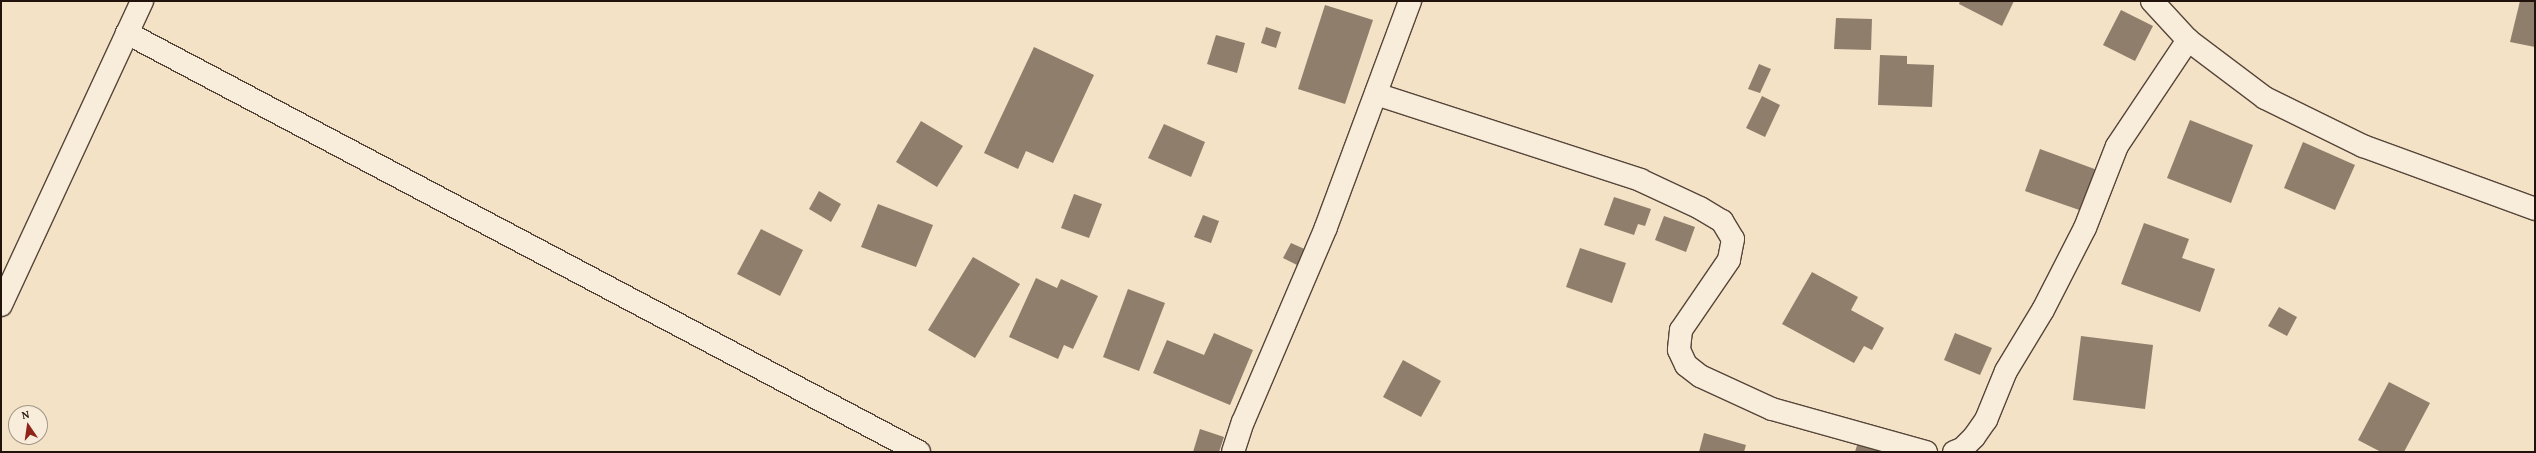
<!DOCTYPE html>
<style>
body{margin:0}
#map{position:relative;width:2536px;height:453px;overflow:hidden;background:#f4e2c6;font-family:"Gentium Book Plus",serif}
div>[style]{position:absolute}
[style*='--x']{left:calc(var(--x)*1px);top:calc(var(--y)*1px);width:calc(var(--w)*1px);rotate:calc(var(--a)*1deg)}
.building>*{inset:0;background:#8f7e6c}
.roads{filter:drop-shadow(1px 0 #56463a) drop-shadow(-1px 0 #56463a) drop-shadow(0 1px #56463a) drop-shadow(0 -1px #56463a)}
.minor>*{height:22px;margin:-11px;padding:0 11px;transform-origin:11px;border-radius:11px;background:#f8ecda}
.tertiary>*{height:22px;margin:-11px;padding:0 11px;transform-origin:11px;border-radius:11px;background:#f8ecda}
span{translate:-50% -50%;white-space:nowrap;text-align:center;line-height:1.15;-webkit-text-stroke:4px #f8ecda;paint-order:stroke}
.frame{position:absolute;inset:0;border:2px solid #21120b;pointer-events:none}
.north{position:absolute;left:8px;top:405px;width:40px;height:40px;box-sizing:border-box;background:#f8ecda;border:1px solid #a29587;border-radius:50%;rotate:347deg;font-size:11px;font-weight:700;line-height:16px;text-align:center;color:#21120b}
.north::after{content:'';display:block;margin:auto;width:14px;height:18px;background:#8f2418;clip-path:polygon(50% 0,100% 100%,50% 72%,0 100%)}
</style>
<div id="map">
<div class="building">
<div style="clip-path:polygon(1960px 1px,2014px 1px,2002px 26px,1959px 4px)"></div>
<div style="clip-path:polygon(2520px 1px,2535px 1px,2535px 47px,2510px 42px)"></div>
<div style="clip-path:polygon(1325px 5px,1373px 20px,1345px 104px,1298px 89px)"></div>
<div style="clip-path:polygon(2121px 10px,2153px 26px,2135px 61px,2103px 45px)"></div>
<div style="clip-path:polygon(1836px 18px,1872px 19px,1871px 50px,1834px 49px)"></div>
<div style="clip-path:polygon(1266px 27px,1281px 32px,1276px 48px,1261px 43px)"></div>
<div style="clip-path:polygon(1216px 35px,1245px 43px,1237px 73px,1207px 64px)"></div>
<div style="clip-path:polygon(1034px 47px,1094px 75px,1053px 163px,1026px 151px,1018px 169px,984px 153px)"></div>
<div style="clip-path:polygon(1880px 55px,1907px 56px,1907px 64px,1934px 65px,1932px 107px,1878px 105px)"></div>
<div style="clip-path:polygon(1759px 64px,1771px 69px,1760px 93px,1748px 89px)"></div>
<div style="clip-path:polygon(1762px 96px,1780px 105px,1765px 137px,1746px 128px)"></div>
<div style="clip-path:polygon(2190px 120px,2253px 145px,2231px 203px,2167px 178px)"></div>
<div style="clip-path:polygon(921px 121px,963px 146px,937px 187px,896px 162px)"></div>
<div style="clip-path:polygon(1164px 124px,1205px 142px,1191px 177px,1148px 158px)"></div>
<div style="clip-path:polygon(2303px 142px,2355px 165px,2335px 210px,2284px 188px)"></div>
<div style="clip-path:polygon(2040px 149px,2100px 171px,2085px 212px,2025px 191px)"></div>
<div style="clip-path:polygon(819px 191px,841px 204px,831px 222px,809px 209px)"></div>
<div style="clip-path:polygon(1074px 194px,1102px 204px,1089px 238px,1061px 228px)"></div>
<div style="clip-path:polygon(1614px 197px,1651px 209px,1645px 226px,1638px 224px,1634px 235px,1604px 225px)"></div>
<div style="clip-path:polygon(878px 204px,933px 225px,916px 267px,861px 247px)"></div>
<div style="clip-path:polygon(1203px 215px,1219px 221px,1211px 243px,1194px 237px)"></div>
<div style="clip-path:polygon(1664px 216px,1695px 227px,1686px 252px,1655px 240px)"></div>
<div style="clip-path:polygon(2144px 223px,2189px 239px,2182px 258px,2215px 269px,2200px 312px,2121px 284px)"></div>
<div style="clip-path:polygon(761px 229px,803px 250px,780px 296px,737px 274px)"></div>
<div style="clip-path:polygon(1291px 243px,1309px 251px,1301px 267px,1283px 258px)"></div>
<div style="clip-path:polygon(1580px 248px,1626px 263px,1612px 303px,1566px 287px)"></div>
<div style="clip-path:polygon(973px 257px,1020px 284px,975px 358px,928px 330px)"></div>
<div style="clip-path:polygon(1812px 272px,1858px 297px,1851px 310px,1884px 328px,1872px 350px,1864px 346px,1854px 363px,1782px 324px)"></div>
<div style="clip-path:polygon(1036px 278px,1057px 288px,1061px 279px,1098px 296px,1073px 349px,1064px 345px,1058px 359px,1009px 337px)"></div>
<div style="clip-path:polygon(1128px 289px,1165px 303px,1139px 371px,1103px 357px)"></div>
<div style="clip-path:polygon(2279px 307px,2297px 317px,2287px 336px,2268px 326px)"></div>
<div style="clip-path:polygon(1214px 333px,1253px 350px,1230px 405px,1153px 373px,1167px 340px,1204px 355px)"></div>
<div style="clip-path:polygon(1955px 333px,1992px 348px,1980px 375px,1944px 360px)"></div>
<div style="clip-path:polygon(2081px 336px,2153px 345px,2145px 409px,2073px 400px)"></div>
<div style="clip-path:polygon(1403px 360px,1441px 381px,1421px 417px,1383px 397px)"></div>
<div style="clip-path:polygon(2389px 382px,2430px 403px,2404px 452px,2381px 452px,2358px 440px)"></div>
<div style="clip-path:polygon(1200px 429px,1224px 437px,1219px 452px,1193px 452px)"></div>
<div style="clip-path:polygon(1704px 433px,1746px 445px,1744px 452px,1699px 452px)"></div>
<div style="clip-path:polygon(1860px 435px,1894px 452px,1855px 452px)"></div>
</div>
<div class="roads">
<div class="minor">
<div style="--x:2152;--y:1;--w:53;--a:47.3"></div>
<div style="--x:2188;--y:40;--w:96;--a:37"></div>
<div style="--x:2265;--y:98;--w:109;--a:26.1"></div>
<div style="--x:2363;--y:146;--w:183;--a:20.1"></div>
<div style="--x:127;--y:33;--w:896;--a:27.88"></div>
<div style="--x:1376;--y:94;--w:278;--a:18"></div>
<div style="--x:1640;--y:180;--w:66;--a:25"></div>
<div style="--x:1700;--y:208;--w:26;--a:31"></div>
<div style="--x:1722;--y:221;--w:21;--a:59"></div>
<div style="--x:1733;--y:239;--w:21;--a:101"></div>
<div style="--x:1729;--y:260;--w:85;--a:124.4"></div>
<div style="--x:1681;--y:330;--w:20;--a:96"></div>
<div style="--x:1679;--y:350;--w:17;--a:65"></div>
<div style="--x:1686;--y:365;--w:18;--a:38"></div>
<div style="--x:1700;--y:376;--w:79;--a:24.6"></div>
<div style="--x:1772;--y:409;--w:160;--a:15.6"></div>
<div style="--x:1233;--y:452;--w:32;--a:-72"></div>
<div style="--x:1243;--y:422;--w:212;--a:-66.9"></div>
<div style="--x:1326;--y:227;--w:241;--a:-69.6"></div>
<div style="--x:1954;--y:452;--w:9;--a:-21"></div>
<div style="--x:1962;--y:449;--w:17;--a:-45"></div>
<div style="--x:1974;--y:437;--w:21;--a:-55"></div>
<div style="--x:1986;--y:420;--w:53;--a:-67.8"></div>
<div style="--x:2006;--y:371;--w:71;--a:-58.8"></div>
<div style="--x:2043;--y:310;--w:92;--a:-62.9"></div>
<div style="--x:2085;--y:228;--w:88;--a:-68.7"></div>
<div style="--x:2117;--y:146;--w:128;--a:-56.2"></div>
</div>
<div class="tertiary">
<div style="--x:1;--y:305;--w:335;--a:-65.1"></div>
</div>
</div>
<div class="frame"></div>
<div class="north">N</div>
</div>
